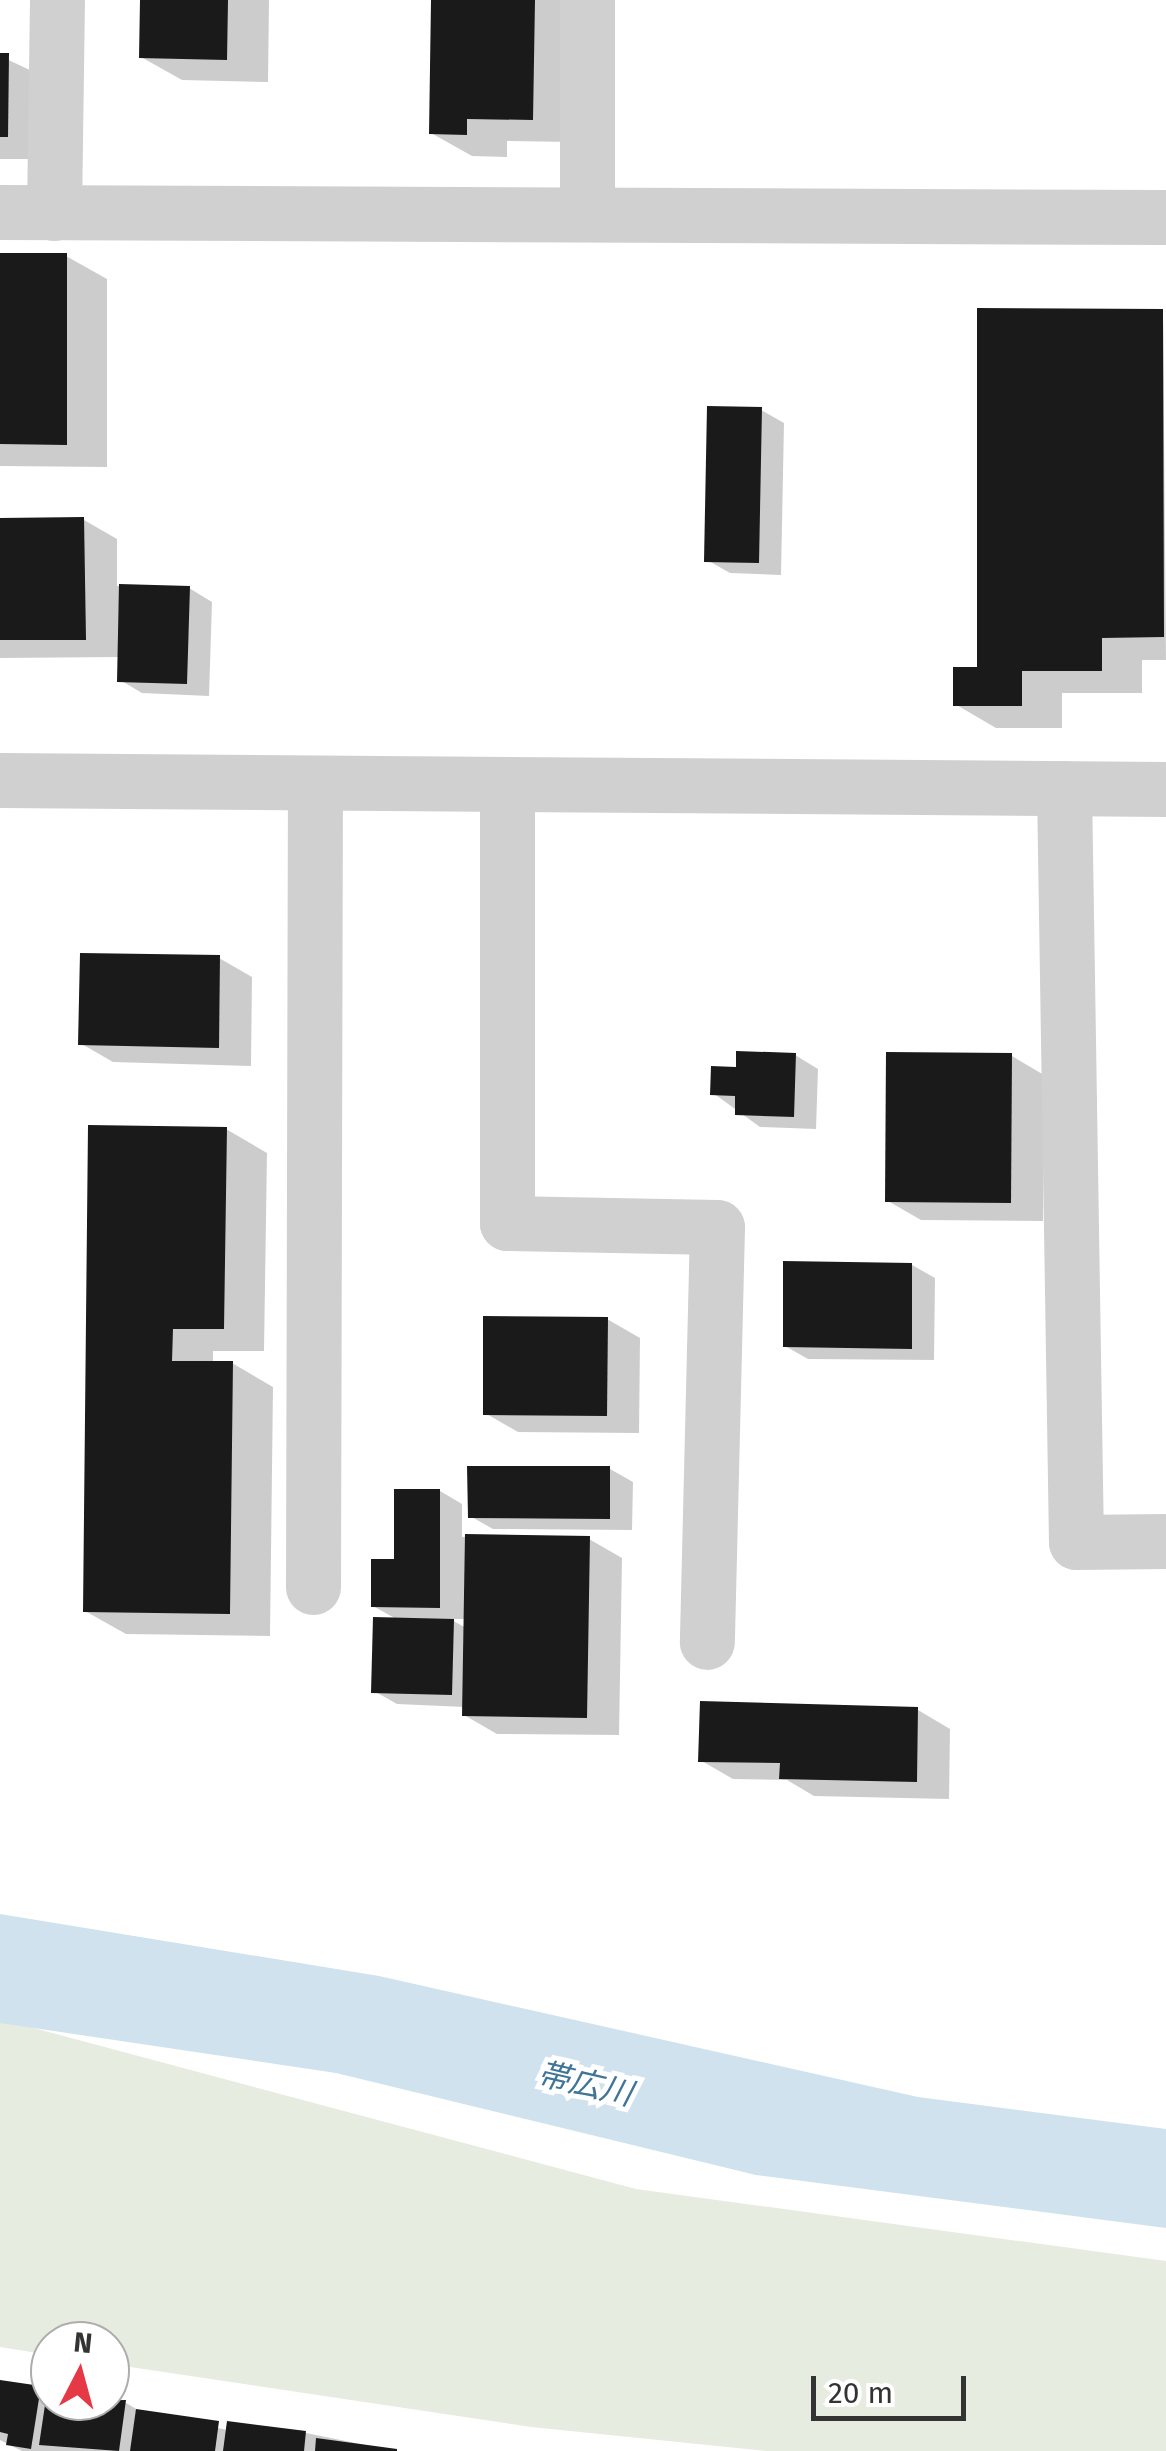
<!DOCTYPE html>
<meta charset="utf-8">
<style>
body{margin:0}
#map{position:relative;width:1166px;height:2451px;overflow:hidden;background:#fff;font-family:"Fira Sans","Noto Sans JP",sans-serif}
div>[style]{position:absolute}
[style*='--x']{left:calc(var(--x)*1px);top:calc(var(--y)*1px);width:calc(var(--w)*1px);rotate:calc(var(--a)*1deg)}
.green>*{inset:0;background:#e6ecdf}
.water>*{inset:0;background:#cfe2ee}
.shadow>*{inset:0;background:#0003}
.building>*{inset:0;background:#1a1a1a}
.minor>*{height:55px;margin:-27.5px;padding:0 27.5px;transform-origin:27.5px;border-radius:27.5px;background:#d0d0d0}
span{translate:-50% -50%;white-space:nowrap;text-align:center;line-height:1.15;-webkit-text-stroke:10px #fff;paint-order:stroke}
.water-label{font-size:32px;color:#3f7597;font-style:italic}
.north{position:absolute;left:30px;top:2321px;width:100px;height:100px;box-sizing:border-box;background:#fff;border:2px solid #adadad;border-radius:50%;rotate:6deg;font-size:28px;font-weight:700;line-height:40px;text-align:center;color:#333}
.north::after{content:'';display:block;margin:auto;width:35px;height:45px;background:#e63946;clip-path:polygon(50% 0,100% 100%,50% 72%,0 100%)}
.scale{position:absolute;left:811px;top:2376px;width:155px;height:45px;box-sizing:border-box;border:5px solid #333;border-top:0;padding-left:12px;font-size:30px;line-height:35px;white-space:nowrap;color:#333;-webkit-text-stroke:8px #fff;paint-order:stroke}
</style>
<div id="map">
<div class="green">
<div style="clip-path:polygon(0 2019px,636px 2189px,1166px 2261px,1166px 2451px,767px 2451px,531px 2427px,110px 2364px,110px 2341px,50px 2341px,50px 2355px,0 2347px)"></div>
</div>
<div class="water">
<div style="clip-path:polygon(0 1914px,379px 1976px,918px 2097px,1166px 2129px,1166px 2228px,756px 2175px,336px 2073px,0 2023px)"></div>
</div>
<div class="shadow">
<div style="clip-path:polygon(142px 0,269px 0,268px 82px,182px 80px,141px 57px)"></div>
<div style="clip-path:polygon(434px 0,576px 0,573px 142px,507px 141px,507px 157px,472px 156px,431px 133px)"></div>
<div style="clip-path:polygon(0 56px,49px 79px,48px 159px,0 159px)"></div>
<div style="clip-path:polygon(0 255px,66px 256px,107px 279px,107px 467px,0 466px)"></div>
<div style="clip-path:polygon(1163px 311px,1166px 660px,1142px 660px,1142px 693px,1062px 693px,1062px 728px,996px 728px,955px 704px,979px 669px)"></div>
<div style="clip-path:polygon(761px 410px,784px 423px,781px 575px,730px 573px,707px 560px)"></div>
<div style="clip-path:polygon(0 520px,84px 520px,117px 539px,117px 586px,189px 588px,212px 602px,209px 696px,142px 693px,120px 680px,120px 657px,0 658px)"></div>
<div style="clip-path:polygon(219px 958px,252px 977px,251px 1066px,113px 1062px,80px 1043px)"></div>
<div style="clip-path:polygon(795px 1055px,818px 1069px,816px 1129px,760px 1127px,713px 1093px,738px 1070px)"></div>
<div style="clip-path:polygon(1012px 1056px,1044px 1075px,1043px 1221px,921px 1220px,888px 1201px)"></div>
<div style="clip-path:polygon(226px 1129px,267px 1153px,264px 1351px,213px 1351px,213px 1363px,232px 1363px,273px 1387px,270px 1636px,126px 1634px,85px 1611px)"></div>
<div style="clip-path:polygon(912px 1265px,935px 1278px,934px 1360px,808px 1359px,785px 1346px)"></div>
<div style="clip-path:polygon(607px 1319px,640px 1338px,639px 1433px,518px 1432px,485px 1413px)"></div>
<div style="clip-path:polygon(610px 1469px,633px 1482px,632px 1530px,493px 1529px,470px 1516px)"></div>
<div style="clip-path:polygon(evenodd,440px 1491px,462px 1504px,462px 1537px,589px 1539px,622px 1558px,619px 1735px,497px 1734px,464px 1715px,465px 1707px,397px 1704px,374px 1691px,398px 1620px,373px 1606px,440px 1491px,450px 1619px,466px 1619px,466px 1628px,450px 1619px)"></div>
<div style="clip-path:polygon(918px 1710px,950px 1729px,949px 1799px,814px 1796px,787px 1780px,733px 1779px,700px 1760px)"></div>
<div style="clip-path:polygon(0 2382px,50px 2392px,50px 2401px,126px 2403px,143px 2413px,228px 2430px,306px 2433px,395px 2451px,22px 2451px,0 2440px)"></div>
</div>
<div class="building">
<div style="clip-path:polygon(140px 0,228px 0,227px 60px,139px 58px)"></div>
<div style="clip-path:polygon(431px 0,535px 0,533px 120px,467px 119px,467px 135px,429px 134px)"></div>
<div style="clip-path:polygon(0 53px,9px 53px,8px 137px,0 137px)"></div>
<div style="clip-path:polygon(0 253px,67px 253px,67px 445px,0 444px)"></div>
<div style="clip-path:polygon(977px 308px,1163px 309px,1164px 637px,1102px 638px,1102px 671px,1022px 671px,1022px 706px,953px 706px,953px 667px,977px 667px)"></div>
<div style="clip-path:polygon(707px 406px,762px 407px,759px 563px,704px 562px)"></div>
<div style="clip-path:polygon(84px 517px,86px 640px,0 640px,0 518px)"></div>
<div style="clip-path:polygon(119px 584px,190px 586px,187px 684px,117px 682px)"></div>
<div style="clip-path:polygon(80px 953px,220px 955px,219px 1048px,78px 1045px)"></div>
<div style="clip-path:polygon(736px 1051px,796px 1053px,794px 1117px,735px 1115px,735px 1096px,710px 1095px,711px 1066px,736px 1067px)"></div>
<div style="clip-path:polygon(886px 1052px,1012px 1053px,1011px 1203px,885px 1202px)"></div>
<div style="clip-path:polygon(88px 1125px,227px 1127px,224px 1329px,173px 1329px,172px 1361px,233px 1361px,230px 1614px,83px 1612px)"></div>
<div style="clip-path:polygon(783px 1261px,912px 1263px,912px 1349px,783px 1347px)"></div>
<div style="clip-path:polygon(483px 1316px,608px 1317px,607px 1416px,483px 1415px)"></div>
<div style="clip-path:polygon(467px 1466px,610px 1466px,610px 1519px,468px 1518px)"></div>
<div style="clip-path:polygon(394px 1489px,440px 1489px,440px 1608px,371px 1607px,371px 1559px,394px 1559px)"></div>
<div style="clip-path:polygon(465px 1534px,590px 1536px,587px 1718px,462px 1716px)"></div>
<div style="clip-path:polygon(373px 1617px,454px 1619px,452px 1695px,371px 1693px)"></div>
<div style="clip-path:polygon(700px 1701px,918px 1707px,917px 1782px,779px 1779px,780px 1763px,698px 1762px)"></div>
<div style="clip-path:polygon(0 2380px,41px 2386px,31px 2449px,6px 2445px,8px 2434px,0 2432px)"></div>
<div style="clip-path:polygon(48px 2385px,50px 2401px,126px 2400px,119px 2451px,39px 2445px)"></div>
<div style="clip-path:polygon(136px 2409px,219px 2421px,215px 2451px,130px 2451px)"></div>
<div style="clip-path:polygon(227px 2421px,306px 2431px,304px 2451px,223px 2451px)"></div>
<div style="clip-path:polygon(316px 2438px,397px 2449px,397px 2451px,315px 2451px)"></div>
</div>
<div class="minor">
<div style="--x:0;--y:212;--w:1166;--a:0.25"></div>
<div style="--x:54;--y:213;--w:213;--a:-89.2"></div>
<div style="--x:587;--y:214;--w:214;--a:-90"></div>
<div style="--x:0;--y:780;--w:1166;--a:0.44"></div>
<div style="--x:507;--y:784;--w:439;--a:90"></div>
<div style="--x:507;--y:1223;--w:210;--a:1.1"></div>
<div style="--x:717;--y:1227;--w:415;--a:91.4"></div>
<div style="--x:1064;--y:788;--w:754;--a:89.09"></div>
<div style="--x:1076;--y:1542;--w:90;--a:-0.6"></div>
<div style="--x:313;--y:1587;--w:804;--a:-89.86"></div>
</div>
<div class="water-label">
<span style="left:585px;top:2084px;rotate:13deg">帯広川</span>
</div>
<div class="north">N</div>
<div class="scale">20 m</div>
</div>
